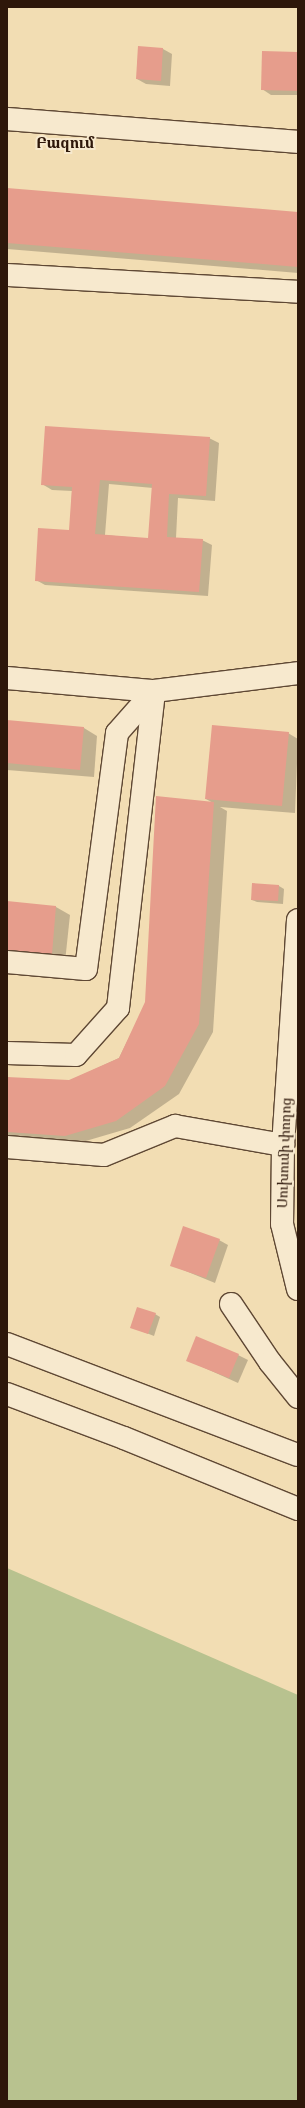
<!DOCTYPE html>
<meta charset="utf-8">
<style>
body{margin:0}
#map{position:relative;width:305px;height:2108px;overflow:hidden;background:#f2ddb3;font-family:"EB Garamond","Noto Serif Armenian",serif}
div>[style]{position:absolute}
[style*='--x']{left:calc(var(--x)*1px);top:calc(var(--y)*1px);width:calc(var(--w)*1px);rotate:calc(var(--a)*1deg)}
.green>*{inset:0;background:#b8c28f}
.shadow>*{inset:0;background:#0003}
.building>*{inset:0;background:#e69d8c}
.roads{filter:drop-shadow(1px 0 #5f4834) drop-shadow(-1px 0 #5f4834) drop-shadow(0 1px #5f4834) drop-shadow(0 -1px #5f4834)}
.minor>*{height:22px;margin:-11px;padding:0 11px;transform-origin:11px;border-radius:11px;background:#f7e9ce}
span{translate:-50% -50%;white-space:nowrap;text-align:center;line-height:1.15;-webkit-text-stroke:4px #f7e9ce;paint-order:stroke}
.street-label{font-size:14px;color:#2e170a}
.neighbourhood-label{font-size:15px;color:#2e170a;font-weight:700}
.frame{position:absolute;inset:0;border:8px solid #2e170a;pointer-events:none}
</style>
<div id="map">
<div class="green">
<div style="clip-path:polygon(7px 1568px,298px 1695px,298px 2101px,7px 2100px)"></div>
</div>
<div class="shadow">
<div style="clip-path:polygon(139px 47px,163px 49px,172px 54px,170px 86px,146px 84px,137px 79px)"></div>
<div style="clip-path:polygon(298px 53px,298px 95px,271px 95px,262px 89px)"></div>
<div style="clip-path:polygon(7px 189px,298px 213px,298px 273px,7px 249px)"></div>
<div style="clip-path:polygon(evenodd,209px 438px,219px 443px,215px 501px,178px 498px,176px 538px,202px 540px,212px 545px,208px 596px,45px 585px,36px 580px,70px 532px,72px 491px,52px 490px,42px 484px,209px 438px,109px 484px,153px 488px,149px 539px,105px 535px,109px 484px)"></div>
<div style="clip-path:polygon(7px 721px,84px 728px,97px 736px,94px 777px,7px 770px)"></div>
<div style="clip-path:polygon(288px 733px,298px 739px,295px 813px,220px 807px,227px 811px,213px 1032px,179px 1094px,130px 1128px,79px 1143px,7px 1138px,7px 1078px,69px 1081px,119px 1058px,146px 1003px,213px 803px,206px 799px)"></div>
<div style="clip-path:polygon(253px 884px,279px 886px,284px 889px,283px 904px,257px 902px,252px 900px)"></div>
<div style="clip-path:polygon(7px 902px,56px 907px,70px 915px,65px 962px,7px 956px)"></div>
<div style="clip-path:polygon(219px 1240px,228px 1245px,215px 1283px,171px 1265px)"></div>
<div style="clip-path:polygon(155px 1314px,160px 1317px,154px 1336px,131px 1327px)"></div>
<div style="clip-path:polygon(238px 1355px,248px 1360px,238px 1383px,187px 1360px)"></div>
</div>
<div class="building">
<div style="clip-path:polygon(138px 46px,163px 48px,161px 81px,136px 79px)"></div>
<div style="clip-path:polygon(262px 51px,298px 52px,298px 91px,261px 90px)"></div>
<div style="clip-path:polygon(7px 188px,298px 212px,298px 267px,7px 243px)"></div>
<div style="clip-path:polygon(evenodd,45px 426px,210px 437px,206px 496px,169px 494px,167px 537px,203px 539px,199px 592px,35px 581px,38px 528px,69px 530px,72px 487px,41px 485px,45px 426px,100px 480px,152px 484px,148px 538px,95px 534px,100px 480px)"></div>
<div style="clip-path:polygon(7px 720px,84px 727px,80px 770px,7px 763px)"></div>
<div style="clip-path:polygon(212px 725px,289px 732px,282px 806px,205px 799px)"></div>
<div style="clip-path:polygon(156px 796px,214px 802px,199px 1024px,165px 1086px,116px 1121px,65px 1136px,7px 1132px,7px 1077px,69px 1080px,119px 1058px,145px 1002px)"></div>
<div style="clip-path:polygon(252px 883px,279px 885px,278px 901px,251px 900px)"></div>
<div style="clip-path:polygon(7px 901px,56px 906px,52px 954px,7px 950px)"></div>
<div style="clip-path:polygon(183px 1226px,220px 1239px,206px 1278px,170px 1266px)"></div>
<div style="clip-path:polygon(137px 1307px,156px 1313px,148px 1334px,130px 1328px)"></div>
<div style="clip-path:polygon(196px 1336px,239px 1354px,229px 1378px,186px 1361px)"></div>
</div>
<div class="roads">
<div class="minor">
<div style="--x:7;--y:119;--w:292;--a:4.5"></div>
<div style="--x:7;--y:275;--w:291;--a:3.3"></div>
<div style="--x:7;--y:678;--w:148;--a:5.1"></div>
<div style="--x:154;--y:691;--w:145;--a:-7.1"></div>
<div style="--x:298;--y:920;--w:225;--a:93.8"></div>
<div style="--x:283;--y:1145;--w:79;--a:90.7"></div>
<div style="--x:282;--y:1224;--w:67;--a:76.2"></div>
<div style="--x:7;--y:962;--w:79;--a:5.1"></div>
<div style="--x:86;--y:969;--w:238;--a:-82.5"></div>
<div style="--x:117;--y:733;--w:56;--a:-48.6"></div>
<div style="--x:7;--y:1053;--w:69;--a:1.7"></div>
<div style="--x:76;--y:1055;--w:63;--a:-48.2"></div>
<div style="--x:118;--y:1008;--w:319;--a:-83.5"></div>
<div style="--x:7;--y:1147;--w:97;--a:4.7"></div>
<div style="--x:104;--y:1155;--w:77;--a:-22.2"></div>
<div style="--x:175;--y:1126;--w:110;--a:10"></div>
<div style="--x:231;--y:1304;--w:70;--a:56.1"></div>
<div style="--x:270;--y:1362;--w:45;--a:51.3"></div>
<div style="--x:7;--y:1344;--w:311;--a:20.9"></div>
<div style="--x:7;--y:1394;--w:125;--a:20.6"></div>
<div style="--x:124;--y:1438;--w:188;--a:22.2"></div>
</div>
</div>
<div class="street-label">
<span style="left:284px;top:1153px;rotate:-88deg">Սուխումի փողոց</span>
</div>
<div class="neighbourhood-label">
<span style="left:65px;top:143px">Բազում</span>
</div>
<div class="frame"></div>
</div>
